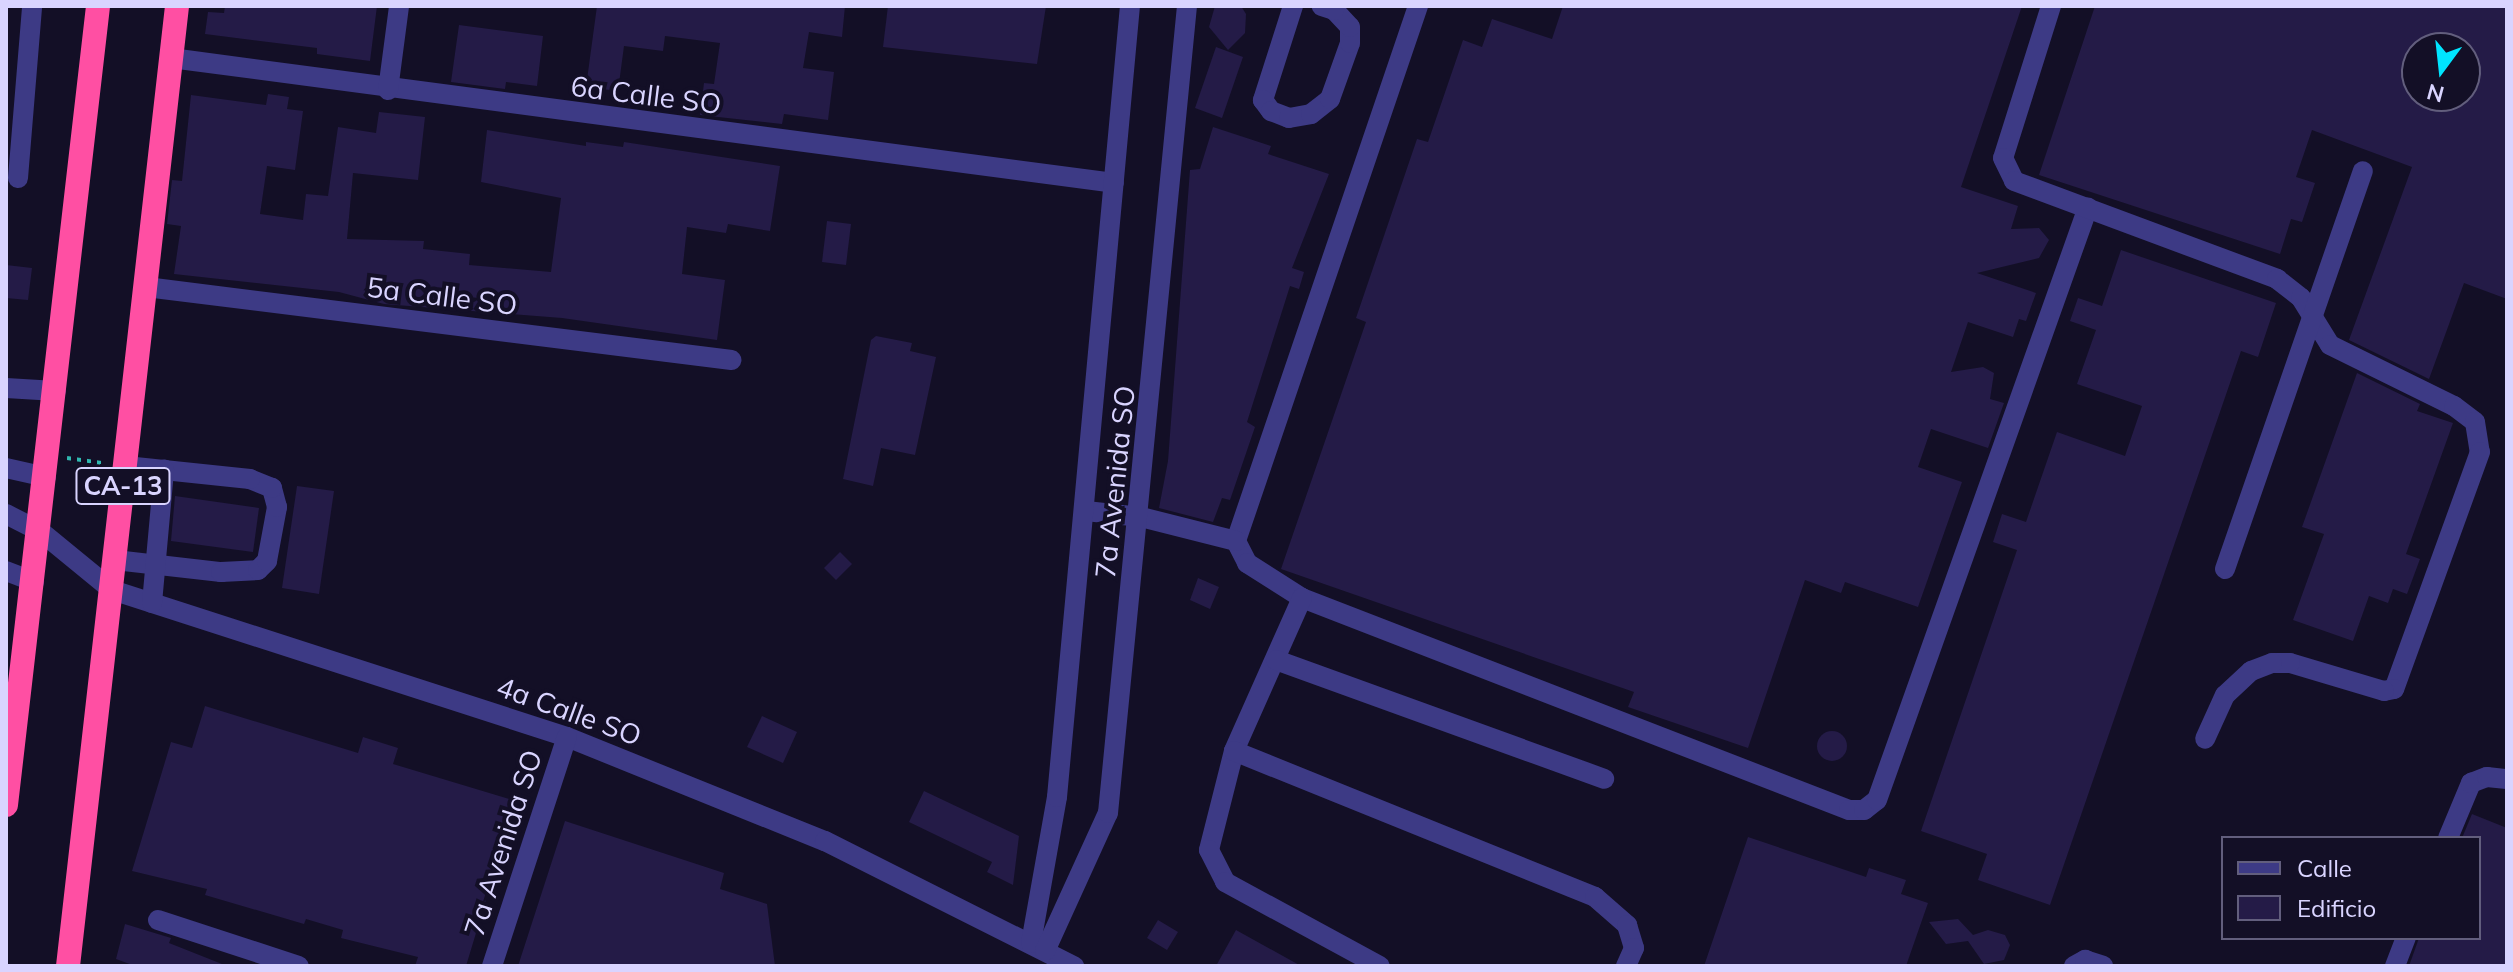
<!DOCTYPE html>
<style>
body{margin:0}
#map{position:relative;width:2513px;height:972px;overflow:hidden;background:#130f26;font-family:Mulish,sans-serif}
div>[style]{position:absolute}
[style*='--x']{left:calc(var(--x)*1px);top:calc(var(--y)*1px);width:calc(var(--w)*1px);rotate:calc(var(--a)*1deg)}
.building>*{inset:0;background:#241b47}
.round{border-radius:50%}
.path>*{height:4px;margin-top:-2px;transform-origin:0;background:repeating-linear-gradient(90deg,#2fb8b0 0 4px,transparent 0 10px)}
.minor>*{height:20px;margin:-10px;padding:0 10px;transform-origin:10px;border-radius:10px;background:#3d3a85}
.highway>*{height:24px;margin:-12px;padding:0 12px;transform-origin:12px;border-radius:12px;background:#ff4fa3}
span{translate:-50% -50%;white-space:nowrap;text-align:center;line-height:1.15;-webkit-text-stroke:8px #130f26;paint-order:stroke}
.shield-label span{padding:2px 6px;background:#130f26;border:2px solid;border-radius:6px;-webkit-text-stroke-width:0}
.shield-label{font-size:26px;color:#d9d4ff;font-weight:700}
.street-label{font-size:28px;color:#d9d4ff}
.frame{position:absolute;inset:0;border:8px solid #d9d4ff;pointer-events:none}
.legend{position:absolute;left:2221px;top:836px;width:260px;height:104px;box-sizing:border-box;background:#130f26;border:2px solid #625e7d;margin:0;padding:10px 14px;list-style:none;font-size:24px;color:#d9d4ff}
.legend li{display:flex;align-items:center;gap:16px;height:40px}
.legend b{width:40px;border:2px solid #625e7d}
.north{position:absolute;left:2401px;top:32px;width:80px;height:80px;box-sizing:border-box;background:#130f26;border:2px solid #625e7d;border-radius:50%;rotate:195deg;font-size:22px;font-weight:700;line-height:32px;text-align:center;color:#d9d4ff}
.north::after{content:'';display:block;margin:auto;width:28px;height:36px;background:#00e5ff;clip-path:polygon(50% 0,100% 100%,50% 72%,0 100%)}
</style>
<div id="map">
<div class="building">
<div style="clip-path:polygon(225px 6px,377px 6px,370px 61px,317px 54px,317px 48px,205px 34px,208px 12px,224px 13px)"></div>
<div style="clip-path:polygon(597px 6px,845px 6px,842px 37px,809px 32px,803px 68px,834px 72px,828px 120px,784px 114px,782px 124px,700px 115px,704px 83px,714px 84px,720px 43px,665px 36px,663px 51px,624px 46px,618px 91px,586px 87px)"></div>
<div style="clip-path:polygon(888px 6px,1046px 6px,1037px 64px,883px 47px)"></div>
<div style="clip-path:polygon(1215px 6px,1241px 6px,1246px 14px,1245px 33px,1228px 50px,1209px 27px)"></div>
<div style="clip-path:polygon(1563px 6px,2022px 6px,1961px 187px,2018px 206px,2011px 229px,2039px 228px,2049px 240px,2039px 258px,1977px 273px,2036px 293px,2026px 321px,2019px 319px,2013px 337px,1968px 322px,1951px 372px,1983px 367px,1994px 373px,1990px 399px,2004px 403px,1988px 448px,1931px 429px,1918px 467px,1962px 482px,1918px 607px,1845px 582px,1841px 593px,1805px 580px,1748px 748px,1628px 707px,1634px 692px,1281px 569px,1366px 322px,1356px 318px,1417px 139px,1428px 142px,1463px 40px,1482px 47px,1492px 19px,1552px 39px)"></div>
<div style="clip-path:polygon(evenodd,2095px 6px,2507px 6px,2507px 299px,2464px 283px,2429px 379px,2349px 340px,2412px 167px,2312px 130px,2296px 177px,2315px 183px,2302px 222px,2291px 219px,2280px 254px,2039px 175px,2095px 6px,2417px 48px,2465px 48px,2465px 96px,2417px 96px,2417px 48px)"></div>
<div style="clip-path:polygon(459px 25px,543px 36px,537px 86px,506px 82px,505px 89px,451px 82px)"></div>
<div style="clip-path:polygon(1216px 47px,1243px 57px,1222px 118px,1195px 108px)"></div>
<div style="clip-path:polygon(268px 94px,289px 97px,287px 109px,303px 111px,295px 170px,267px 166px,260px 214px,303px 220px,306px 194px,328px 196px,338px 127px,376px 133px,379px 112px,425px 117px,418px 180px,353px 173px,347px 239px,424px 241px,423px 249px,470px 254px,469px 265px,551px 272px,561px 198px,481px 182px,487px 130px,586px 146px,586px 142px,623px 147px,624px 142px,780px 166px,770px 231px,728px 224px,726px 233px,687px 227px,682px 274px,725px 280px,717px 340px,562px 318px,384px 304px,339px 292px,174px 274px,181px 226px,167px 224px,172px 180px,182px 181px,191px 95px,266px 105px)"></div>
<div style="clip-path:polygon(1213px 127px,1271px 146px,1268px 154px,1329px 174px,1292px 268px,1304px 272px,1299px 289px,1290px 286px,1247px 422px,1255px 427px,1230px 500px,1222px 498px,1213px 522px,1159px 508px,1168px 461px,1190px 170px,1200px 169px)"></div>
<div style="clip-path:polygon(827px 221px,851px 224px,846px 265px,822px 262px)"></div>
<div style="clip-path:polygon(2121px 250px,2276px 303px,2258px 357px,2241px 351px,2050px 905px,1978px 880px,1987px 854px,1921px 831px,2017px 550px,1993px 542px,2002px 514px,2026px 522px,2057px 432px,2125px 456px,2142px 406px,2077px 384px,2096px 330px,2070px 321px,2078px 298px,2102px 306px)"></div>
<div style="clip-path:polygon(6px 265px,32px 268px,28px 300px,6px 298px)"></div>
<div style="clip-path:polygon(876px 336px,912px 343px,910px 351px,936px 357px,915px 455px,881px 448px,873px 486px,843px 479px,871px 340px)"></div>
<div style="clip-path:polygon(2357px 373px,2420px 404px,2417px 411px,2453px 423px,2406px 554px,2420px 559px,2407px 594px,2393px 589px,2388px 603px,2369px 596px,2353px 641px,2293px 620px,2324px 534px,2302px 527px)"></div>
<div style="clip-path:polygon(297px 486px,334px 491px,319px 594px,282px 588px)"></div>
<div style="clip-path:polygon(175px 496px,259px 508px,253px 552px,171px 541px)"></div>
<div style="clip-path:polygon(840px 552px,852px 564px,836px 580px,824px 568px)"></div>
<div style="clip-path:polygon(1198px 578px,1219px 587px,1210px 609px,1190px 600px)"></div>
<div style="clip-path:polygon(205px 706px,358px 753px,363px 737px,398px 748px,393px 764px,516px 801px,466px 966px,415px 966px,418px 957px,341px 938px,343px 930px,306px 919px,304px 924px,205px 895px,207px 889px,132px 871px,171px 742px,192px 748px)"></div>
<div style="clip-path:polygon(762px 716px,797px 732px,783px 763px,747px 747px)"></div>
<div class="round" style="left:1817px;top:731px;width:30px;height:30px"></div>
<div style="clip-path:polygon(924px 791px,1019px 836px,1013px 885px,987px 872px,992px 862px,909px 822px)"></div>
<div style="clip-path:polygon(2472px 814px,2507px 828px,2507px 966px,2409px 966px,2419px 938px,2479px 938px,2479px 838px,2462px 838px)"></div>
<div style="clip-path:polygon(565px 821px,724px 873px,720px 889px,767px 904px,775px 966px,518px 966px)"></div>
<div style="clip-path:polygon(1748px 837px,1866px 877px,1869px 868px,1906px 880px,1901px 894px,1928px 903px,1906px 966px,1704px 966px)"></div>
<div style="clip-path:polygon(1958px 919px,1973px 935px,1988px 930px,2005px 935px,2010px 945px,2004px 960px,1984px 964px,1968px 941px,1946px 944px,1929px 922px)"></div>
<div style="clip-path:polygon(1158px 920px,1178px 932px,1167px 950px,1147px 938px)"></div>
<div style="clip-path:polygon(125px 924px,171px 938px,169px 943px,227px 966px,135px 966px,116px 959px)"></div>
<div style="clip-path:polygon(1236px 930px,1301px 966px,1216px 966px)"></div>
</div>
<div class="path">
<div style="--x:67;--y:458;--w:35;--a:8"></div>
</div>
<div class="minor">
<div style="--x:1293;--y:6;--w:99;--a:107.7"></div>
<div style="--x:1263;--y:100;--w:14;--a:54"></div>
<div style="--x:1271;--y:111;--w:19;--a:21"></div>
<div style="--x:1289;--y:118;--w:22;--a:-10"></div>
<div style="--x:1311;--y:114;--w:24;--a:-38"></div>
<div style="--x:1330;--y:99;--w:59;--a:-70.3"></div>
<div style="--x:1350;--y:43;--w:16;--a:-90"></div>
<div style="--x:1350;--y:27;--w:23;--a:-133"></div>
<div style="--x:1334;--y:10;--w:13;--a:-162"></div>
<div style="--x:1418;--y:6;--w:565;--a:108.79"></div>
<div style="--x:1236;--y:541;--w:25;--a:63"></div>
<div style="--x:1247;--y:563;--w:65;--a:32.5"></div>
<div style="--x:1302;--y:598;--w:587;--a:21.18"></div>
<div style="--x:1849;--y:810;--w:15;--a:0"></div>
<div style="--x:1864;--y:810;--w:16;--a:-38"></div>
<div style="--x:1877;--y:800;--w:629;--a:-70.41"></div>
<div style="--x:2051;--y:6;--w:159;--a:107.5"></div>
<div style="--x:2003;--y:158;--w:25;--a:64"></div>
<div style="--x:2014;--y:181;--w:281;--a:20.4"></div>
<div style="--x:2277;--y:279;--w:31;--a:38"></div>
<div style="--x:2301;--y:298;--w:55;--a:58.3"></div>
<div style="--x:2330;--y:345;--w:138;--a:26.2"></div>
<div style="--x:2454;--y:406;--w:26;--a:37"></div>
<div style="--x:2475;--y:422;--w:30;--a:81"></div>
<div style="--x:2480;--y:452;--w:252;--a:109.9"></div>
<div style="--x:2394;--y:689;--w:10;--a:169"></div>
<div style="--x:2384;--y:691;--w:98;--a:-163.4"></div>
<div style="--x:2290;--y:663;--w:18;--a:180"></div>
<div style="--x:2272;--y:663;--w:22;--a:159"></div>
<div style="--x:2251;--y:671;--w:35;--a:137"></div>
<div style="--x:2225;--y:695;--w:48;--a:114.4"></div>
<div style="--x:171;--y:58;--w:951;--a:7.55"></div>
<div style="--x:388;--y:90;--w:85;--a:-82.5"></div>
<div style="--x:18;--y:178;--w:173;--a:-85.3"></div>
<div style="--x:146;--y:287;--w:590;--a:7.11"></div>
<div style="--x:6;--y:388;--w:50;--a:3.4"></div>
<div style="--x:6;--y:468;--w:41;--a:12.7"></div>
<div style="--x:1086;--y:511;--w:55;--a:6.2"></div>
<div style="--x:1141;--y:517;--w:98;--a:14.2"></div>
<div style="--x:6;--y:514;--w:38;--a:27"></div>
<div style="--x:40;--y:531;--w:93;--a:39.3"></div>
<div style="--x:112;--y:590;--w:478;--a:17.9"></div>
<div style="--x:567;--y:737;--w:278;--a:22"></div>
<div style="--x:825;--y:841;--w:279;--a:26.7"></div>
<div style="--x:115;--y:560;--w:107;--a:6.5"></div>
<div style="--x:221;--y:572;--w:37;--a:-3"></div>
<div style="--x:258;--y:570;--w:13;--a:-45"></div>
<div style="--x:267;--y:561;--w:55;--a:-79.5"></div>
<div style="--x:277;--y:507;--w:20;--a:-105"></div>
<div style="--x:272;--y:488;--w:24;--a:-158"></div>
<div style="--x:250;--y:479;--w:125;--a:-174"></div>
<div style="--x:2225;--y:569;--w:421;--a:-70.9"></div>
<div style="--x:6;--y:571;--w:30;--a:21"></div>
<div style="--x:1302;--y:598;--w:167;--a:114"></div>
<div style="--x:1234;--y:751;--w:102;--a:104.2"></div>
<div style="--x:1209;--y:850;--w:36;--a:63"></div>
<div style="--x:1225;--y:882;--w:176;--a:28.5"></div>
<div style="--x:152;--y:603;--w:134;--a:-84.8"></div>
<div style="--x:1276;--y:660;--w:349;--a:19.9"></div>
<div style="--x:1234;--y:751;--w:389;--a:22"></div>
<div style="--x:1595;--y:897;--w:43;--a:41.2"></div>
<div style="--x:1627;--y:925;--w:24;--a:73"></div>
<div style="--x:1634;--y:948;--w:20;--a:114"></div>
<div style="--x:2448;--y:838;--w:60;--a:-67.3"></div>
<div style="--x:2471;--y:783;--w:17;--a:-21"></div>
<div style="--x:2487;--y:777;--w:20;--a:6"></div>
<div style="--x:158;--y:920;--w:148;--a:18.1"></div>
<div style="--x:1031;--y:943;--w:148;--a:-79.9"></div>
<div style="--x:1057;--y:797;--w:794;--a:-84.73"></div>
<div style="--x:1045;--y:951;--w:152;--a:-65.5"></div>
<div style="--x:1108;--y:813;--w:811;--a:-84.41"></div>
<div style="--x:492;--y:966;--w:241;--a:-71.9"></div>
<div style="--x:2074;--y:966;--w:13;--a:-29"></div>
<div style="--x:2085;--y:960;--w:19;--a:18"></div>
<div style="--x:2395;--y:966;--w:30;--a:-69"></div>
</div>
<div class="highway">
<div style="--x:6;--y:805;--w:804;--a:-83.43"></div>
<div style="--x:68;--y:966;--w:966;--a:-83.52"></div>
</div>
<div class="shield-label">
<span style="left:123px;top:486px">CA-13</span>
</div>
<div class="street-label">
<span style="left:646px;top:95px;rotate:7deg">6a Calle SO</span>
<span style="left:442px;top:296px;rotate:7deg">5a Calle SO</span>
<span style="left:1115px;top:482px;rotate:-84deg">7a Avenida SO</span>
<span style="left:569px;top:711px;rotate:20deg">4a Calle SO</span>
<span style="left:503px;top:843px;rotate:-72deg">7a Avenida SO</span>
</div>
<div class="frame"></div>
<ul class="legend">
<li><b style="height:10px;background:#3d3a85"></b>Calle</li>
<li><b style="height:22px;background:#241b47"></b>Edificio</li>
</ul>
<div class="north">N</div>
</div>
